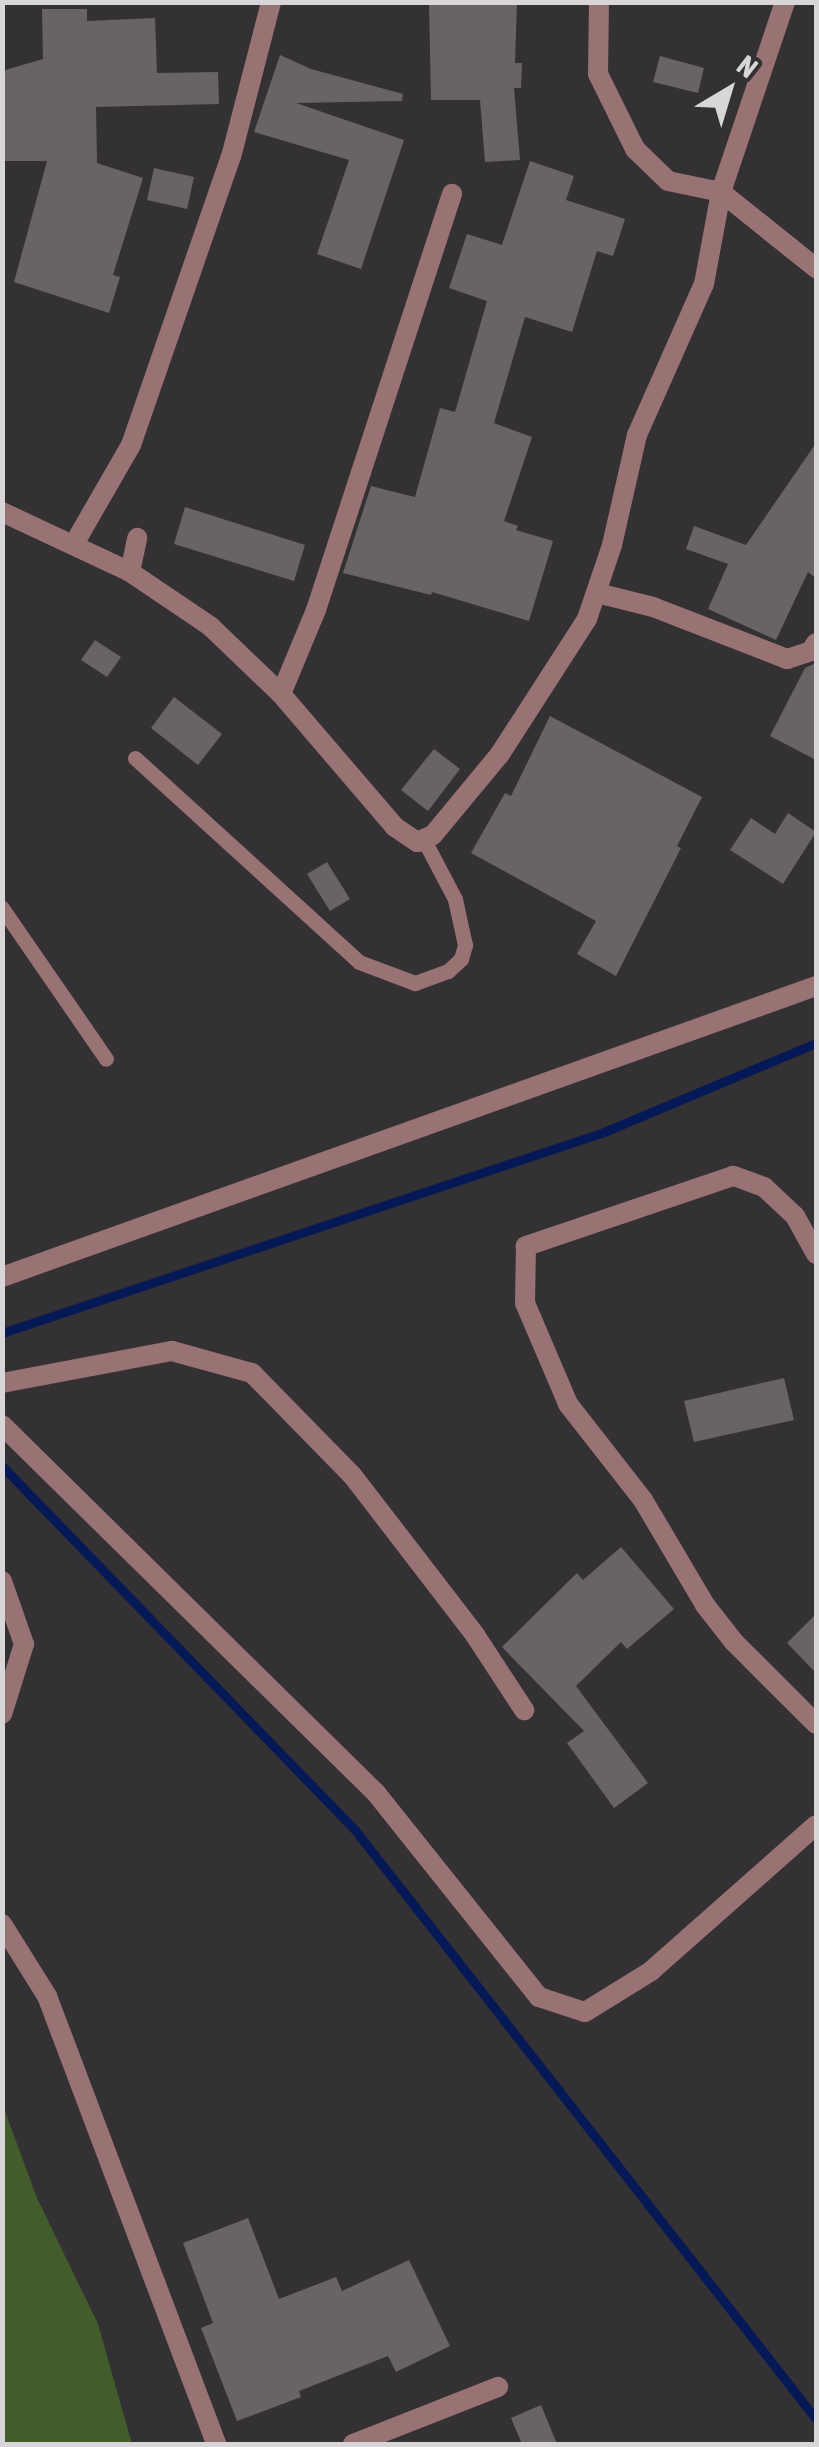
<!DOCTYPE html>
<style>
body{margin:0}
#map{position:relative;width:819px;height:2447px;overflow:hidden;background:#343134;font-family:"Asap Condensed",sans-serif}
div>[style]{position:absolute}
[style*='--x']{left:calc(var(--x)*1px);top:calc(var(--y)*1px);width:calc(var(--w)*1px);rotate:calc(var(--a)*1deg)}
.green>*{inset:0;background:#425d2b}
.stream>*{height:9px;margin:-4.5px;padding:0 4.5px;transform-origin:4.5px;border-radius:4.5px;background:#041956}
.building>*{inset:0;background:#676367}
.lane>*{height:15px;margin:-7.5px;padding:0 7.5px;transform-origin:7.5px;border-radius:7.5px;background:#997274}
.street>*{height:20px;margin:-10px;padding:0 10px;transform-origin:10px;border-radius:10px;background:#997274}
span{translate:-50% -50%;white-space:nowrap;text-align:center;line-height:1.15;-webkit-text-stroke:8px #343134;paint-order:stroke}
.frame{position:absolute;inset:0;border:5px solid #d8d6d8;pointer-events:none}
.north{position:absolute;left:679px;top:40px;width:100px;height:100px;-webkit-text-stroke:8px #343134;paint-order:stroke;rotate:38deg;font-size:28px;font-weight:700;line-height:40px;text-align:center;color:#d8d6d8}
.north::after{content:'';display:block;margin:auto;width:35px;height:45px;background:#d8d6d8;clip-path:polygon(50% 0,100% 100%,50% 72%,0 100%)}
</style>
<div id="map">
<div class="green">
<div style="clip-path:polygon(3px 2106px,37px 2198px,98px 2324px,132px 2444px,3px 2444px)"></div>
</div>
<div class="stream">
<div style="--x:2;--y:1333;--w:635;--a:-18.46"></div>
<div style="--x:604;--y:1132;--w:230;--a:-22.8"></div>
<div style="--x:2;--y:1466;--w:507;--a:45.88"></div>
<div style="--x:355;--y:1830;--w:748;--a:51.95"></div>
</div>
<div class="building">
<div style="clip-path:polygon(429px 2px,517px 2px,515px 63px,522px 63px,521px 88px,514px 88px,520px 160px,485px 162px,480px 100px,431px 100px)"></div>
<div style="clip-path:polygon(42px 9px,87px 9px,87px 21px,155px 18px,157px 73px,218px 72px,219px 104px,96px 107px,97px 163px,143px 178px,113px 275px,120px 277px,109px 313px,14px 282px,47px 161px,2px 161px,2px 71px,43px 59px)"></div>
<div style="clip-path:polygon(280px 55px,311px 69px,403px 94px,402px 101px,296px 103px,404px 140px,361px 269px,317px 254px,349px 160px,254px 132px)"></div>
<div style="clip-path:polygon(660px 56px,704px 68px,698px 93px,653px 82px)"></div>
<div style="clip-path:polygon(530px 161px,574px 176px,566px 200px,625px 219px,613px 256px,597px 251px,572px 332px,525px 317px,494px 423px,532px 437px,504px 521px,518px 526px,516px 530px,553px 541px,529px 621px,432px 592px,431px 595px,343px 573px,371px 486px,415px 497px,440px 408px,455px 412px,487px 301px,449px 288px,467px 234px,502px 245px)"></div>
<div style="clip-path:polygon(154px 168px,194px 177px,187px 209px,147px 200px)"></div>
<div style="clip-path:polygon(816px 443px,816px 578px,808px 572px,776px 640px,708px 609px,728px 564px,686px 549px,694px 526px,746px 545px)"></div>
<div style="clip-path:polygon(185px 507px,305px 545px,294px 581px,174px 544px)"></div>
<div style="clip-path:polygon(95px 640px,121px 657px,107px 677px,81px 660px)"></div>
<div style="clip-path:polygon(816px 663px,816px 760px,770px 736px,805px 668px)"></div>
<div style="clip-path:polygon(174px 697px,222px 734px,198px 765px,151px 728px)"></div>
<div style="clip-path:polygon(550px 716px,702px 797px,677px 846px,681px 848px,616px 976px,577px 954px,596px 921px,471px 853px,505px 793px,511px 796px)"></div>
<div style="clip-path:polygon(434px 749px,460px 769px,428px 811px,401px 790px)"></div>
<div style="clip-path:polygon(788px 813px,816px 832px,783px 884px,730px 850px,751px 818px,775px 834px)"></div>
<div style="clip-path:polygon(327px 862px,350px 899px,330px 911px,307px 874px)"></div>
<div style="clip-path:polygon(784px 1378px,794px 1420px,694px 1442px,684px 1401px)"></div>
<div style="clip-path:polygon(621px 1547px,674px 1609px,627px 1649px,621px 1642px,576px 1686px,648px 1783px,614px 1808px,567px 1743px,584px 1731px,502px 1647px,577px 1573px,583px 1580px)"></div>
<div style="clip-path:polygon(816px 1614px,816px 1673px,787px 1643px)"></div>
<div style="clip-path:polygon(248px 2218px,279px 2299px,336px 2277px,342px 2291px,409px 2260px,450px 2346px,396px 2372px,388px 2356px,299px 2391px,301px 2397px,237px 2421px,201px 2328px,213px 2323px,183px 2243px)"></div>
<div style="clip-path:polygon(541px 2405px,557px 2444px,522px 2444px,511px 2418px)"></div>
</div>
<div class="lane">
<div style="--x:135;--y:758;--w:303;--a:42.3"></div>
<div style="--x:359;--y:962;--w:60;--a:20.6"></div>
<div style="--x:415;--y:983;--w:35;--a:-20"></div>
<div style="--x:448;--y:971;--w:18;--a:-43"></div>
<div style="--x:461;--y:959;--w:15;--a:-74"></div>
<div style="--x:465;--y:945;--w:47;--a:-102.3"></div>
<div style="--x:455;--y:899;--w:67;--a:-117.7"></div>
<div style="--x:2;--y:908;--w:183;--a:55.4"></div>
</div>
<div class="street">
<div style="--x:599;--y:2;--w:72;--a:90.8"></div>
<div style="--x:598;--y:74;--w:84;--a:63.7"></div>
<div style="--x:635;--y:149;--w:46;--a:44.1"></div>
<div style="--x:668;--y:181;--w:54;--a:11.7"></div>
<div style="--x:721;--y:192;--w:122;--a:38.7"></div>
<div style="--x:2;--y:512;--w:141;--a:25.1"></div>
<div style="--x:130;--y:572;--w:97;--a:34"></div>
<div style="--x:210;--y:626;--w:98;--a:43.8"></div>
<div style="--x:281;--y:694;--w:175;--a:49.4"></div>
<div style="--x:395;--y:827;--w:27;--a:34"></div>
<div style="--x:417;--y:842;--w:17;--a:-24"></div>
<div style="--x:433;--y:835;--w:105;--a:-50.4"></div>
<div style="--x:500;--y:754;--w:161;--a:-57.2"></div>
<div style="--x:587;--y:619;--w:78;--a:-71.3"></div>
<div style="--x:612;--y:545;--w:113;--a:-77.2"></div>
<div style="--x:637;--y:435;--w:165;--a:-66.1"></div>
<div style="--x:704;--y:284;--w:94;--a:-79.5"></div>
<div style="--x:721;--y:192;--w:200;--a:-71.4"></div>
<div style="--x:74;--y:544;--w:114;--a:-60.1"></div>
<div style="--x:131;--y:445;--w:305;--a:-70.9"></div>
<div style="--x:231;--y:157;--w:160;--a:-75.5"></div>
<div style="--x:130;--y:572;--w:35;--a:-78"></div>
<div style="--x:597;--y:593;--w:58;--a:14"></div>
<div style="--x:653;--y:607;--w:144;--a:21.2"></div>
<div style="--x:787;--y:659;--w:25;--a:-18"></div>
<div style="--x:811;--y:651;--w:9;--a:-58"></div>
<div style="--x:281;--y:694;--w:91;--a:-67.4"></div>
<div style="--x:316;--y:610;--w:438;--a:-71.9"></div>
<div style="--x:816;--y:1254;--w:43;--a:-118.9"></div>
<div style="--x:795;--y:1216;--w:42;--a:-136.9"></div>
<div style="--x:764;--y:1187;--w:33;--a:-160"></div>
<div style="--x:733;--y:1176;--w:219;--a:161.3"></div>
<div style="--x:526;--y:1246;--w:57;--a:91"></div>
<div style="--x:525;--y:1303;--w:110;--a:66.9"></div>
<div style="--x:568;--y:1404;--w:122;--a:52"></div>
<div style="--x:643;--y:1500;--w:122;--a:59.4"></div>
<div style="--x:705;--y:1605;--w:47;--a:51.9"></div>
<div style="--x:734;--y:1642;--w:116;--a:45"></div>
<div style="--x:2;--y:1277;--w:864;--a:-19.67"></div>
<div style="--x:2;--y:1383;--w:173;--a:-10.7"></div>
<div style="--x:172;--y:1351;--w:83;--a:15.4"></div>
<div style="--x:252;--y:1373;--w:143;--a:45.6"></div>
<div style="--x:352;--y:1475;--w:202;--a:52.4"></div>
<div style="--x:475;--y:1635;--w:90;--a:56.8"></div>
<div style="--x:2;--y:1425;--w:525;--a:44.54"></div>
<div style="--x:376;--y:1793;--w:261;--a:51.4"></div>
<div style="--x:539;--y:1997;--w:48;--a:18.1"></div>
<div style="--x:585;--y:2012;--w:78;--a:-31.8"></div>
<div style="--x:651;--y:1971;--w:220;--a:-41.5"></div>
<div style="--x:2;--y:1581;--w:67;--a:70.8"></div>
<div style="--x:24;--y:1644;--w:73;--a:107.4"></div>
<div style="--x:2;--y:1924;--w:85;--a:58"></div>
<div style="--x:47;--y:1996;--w:479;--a:69.3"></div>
<div style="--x:353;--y:2444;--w:156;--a:-21.5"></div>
</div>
<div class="frame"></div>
<div class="north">N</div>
</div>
